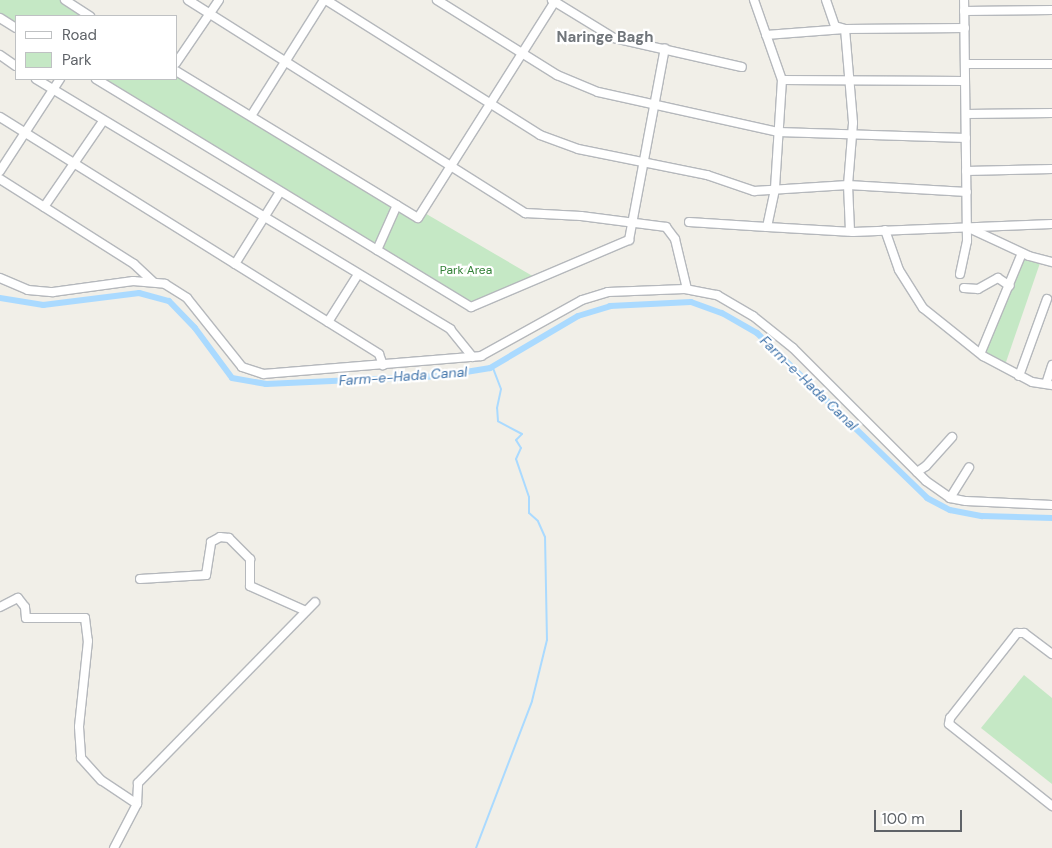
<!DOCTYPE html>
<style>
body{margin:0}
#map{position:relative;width:1052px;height:848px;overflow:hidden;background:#f1efe8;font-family:"DM Sans",sans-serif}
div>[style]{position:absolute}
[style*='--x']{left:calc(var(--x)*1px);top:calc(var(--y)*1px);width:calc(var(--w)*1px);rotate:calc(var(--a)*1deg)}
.green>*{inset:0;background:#c5e8c5}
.stream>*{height:2px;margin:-1px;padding:0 1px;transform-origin:1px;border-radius:1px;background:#aadaff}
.canal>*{height:6px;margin:-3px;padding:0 3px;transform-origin:3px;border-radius:3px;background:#aadaff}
.roads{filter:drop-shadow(1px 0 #b5b8bc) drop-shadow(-1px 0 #b5b8bc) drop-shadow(0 1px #b5b8bc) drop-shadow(0 -1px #b5b8bc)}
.minor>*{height:8px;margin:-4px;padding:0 4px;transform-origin:4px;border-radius:4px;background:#fff}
span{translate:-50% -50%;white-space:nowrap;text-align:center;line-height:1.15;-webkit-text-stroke:4.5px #fff;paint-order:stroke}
.park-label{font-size:12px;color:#348238}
.water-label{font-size:14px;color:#4174aa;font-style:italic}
.quarter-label{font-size:15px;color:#70757a;font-weight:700}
.legend{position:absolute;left:15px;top:15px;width:162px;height:65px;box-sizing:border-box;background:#fff;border:1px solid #bfc1c3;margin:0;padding:6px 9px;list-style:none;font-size:15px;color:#5f6368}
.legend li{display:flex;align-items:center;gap:10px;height:25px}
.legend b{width:25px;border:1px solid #bfc1c3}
.scale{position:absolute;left:874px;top:810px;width:88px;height:22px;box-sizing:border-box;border:2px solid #5f6368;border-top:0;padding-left:6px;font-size:15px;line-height:18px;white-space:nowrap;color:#5f6368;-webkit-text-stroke:4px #fff;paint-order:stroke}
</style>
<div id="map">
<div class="green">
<div style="clip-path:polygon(0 0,65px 0,90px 16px,16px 16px,16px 28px,0 18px)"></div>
<div style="clip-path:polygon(176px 71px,418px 218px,423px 212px,536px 278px,471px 307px,96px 79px,176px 79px)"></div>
<div style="clip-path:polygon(1024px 259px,1040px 263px,1005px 365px,983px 351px)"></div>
<div style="clip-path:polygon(1024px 675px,1052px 698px,1052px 784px,981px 728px)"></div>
</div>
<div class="stream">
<div style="--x:476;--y:848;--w:157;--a:-69.1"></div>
<div style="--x:532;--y:701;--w:63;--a:-76.2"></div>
<div style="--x:547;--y:640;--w:103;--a:-91.1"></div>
<div style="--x:545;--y:537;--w:17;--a:-114"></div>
<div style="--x:538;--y:521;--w:12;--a:-138"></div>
<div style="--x:529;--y:513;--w:16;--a:-90"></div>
<div style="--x:529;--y:497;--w:40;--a:-108.9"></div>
<div style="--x:516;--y:459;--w:12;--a:-66"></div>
<div style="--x:521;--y:448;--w:9;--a:-122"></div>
<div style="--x:516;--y:440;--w:8;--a:-45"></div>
<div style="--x:522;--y:434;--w:27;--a:-152"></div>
<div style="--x:498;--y:421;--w:13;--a:-94"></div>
<div style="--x:497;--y:408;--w:19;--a:-78"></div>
<div style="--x:501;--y:389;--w:25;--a:-111"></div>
</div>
<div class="canal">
<div style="--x:0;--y:298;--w:44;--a:9.2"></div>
<div style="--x:43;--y:305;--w:97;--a:-7.1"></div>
<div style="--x:139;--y:293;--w:31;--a:15"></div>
<div style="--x:169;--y:301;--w:37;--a:46"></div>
<div style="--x:195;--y:328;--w:62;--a:53.5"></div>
<div style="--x:232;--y:378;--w:35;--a:10"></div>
<div style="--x:266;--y:384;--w:175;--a:-2.6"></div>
<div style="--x:441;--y:376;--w:50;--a:-9.3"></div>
<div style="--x:490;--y:368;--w:102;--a:-30.6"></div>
<div style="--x:578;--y:316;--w:34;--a:-17"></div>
<div style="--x:610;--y:306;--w:81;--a:-2.8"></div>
<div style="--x:691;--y:302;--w:33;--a:20"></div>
<div style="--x:722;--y:313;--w:40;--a:29.7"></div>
<div style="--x:757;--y:333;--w:237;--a:44.1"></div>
<div style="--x:927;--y:498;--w:26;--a:28"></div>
<div style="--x:950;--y:510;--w:33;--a:11"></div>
<div style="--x:982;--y:516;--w:70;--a:1.6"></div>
</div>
<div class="roads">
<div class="minor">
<div style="--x:65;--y:0;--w:30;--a:33"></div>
<div style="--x:188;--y:0;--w:399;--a:32.3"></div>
<div style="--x:525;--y:213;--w:56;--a:3.1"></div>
<div style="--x:581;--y:216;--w:86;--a:7.4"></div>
<div style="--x:666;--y:227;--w:15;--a:53"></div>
<div style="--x:675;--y:239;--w:51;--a:76.5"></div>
<div style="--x:326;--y:0;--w:253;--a:32.2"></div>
<div style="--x:540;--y:135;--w:40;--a:20.2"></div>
<div style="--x:578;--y:149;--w:132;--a:11.4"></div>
<div style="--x:707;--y:175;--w:50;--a:18.8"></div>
<div style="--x:754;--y:191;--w:94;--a:-3.7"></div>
<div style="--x:848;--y:185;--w:119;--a:3.4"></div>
<div style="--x:437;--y:0;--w:142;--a:32"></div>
<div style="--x:557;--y:75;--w:44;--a:22.5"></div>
<div style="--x:598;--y:92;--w:184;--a:12.5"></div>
<div style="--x:778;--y:132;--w:188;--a:1.8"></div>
<div style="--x:552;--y:0;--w:73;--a:31.5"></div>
<div style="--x:614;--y:38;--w:131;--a:12.8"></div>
<div style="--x:826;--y:0;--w:28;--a:71"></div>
<div style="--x:835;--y:26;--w:10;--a:17"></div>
<div style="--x:845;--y:29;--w:94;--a:85.1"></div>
<div style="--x:853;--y:123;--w:62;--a:94.6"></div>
<div style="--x:848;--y:185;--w:46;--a:87.5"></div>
<div style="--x:964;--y:11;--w:88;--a:-0.7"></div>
<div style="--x:0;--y:18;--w:19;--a:32"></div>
<div style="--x:766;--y:35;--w:79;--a:-4.3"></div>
<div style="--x:845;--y:29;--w:120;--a:-0.5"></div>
<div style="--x:0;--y:55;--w:19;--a:35"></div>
<div style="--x:176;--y:63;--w:76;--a:-55.7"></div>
<div style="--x:965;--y:64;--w:87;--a:0"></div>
<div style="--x:176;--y:71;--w:283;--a:31.3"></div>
<div style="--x:418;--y:218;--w:258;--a:-57.7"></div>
<div style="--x:36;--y:79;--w:484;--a:31.1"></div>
<div style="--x:450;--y:329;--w:36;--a:51"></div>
<div style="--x:96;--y:79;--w:439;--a:31.3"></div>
<div style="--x:471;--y:307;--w:172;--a:-23"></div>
<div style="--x:629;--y:240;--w:195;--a:-79.4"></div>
<div style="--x:782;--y:80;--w:183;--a:0.3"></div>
<div style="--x:966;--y:114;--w:86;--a:-0.7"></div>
<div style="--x:251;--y:116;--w:137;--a:-57.8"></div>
<div style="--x:0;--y:117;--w:447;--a:32"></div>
<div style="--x:379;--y:354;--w:12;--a:70"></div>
<div style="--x:0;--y:171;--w:110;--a:-56.9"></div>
<div style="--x:966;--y:171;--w:86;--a:-1.3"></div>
<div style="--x:0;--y:179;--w:159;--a:32.4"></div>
<div style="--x:134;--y:264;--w:26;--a:43"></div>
<div style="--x:44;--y:207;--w:104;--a:-55.5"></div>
<div style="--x:689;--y:222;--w:78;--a:3.7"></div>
<div style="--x:767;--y:227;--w:40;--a:-78"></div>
<div style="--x:775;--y:188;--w:108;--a:-86.3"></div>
<div style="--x:782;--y:80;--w:85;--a:-109.3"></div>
<div style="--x:767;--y:227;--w:86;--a:3.3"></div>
<div style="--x:853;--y:232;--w:199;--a:-2.3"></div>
<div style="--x:969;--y:228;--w:66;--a:25"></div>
<div style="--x:1029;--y:256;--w:24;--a:15"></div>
<div style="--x:885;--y:230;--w:42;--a:70.7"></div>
<div style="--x:899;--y:270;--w:45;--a:57.7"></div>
<div style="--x:923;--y:308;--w:77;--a:38.7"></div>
<div style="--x:983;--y:356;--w:55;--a:28"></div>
<div style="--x:1032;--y:382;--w:20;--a:9"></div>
<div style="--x:377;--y:250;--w:49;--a:-66"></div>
<div style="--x:235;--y:264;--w:85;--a:-58"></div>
<div style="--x:960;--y:274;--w:34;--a:-78"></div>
<div style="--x:967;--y:241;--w:241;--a:-90.7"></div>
<div style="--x:0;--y:278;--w:30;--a:23"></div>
<div style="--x:28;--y:290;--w:25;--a:5"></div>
<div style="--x:53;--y:292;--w:81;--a:-7.8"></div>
<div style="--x:133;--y:281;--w:32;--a:5"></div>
<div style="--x:165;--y:284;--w:26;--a:32"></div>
<div style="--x:187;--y:298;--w:88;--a:51.4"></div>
<div style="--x:242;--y:367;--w:23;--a:18"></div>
<div style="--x:264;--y:374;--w:218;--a:-4.7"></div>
<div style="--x:481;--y:356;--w:115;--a:-29"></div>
<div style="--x:582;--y:300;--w:27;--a:-17"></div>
<div style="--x:608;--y:292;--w:77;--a:-2.2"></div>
<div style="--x:685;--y:289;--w:33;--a:11"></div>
<div style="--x:717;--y:295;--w:42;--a:30.3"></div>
<div style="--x:753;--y:316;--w:51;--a:38.7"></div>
<div style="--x:793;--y:348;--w:188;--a:45"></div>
<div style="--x:926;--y:481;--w:29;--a:35"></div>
<div style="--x:950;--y:498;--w:16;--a:11"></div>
<div style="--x:966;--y:501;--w:86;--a:2.7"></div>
<div style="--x:964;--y:288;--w:14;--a:4"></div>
<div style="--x:978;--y:289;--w:23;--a:-29"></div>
<div style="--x:998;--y:278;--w:14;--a:34"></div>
<div style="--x:328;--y:322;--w:54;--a:-57.8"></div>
<div style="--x:981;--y:352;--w:107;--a:-67.5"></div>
<div style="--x:1019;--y:376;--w:82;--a:-70"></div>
<div style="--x:1046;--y:384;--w:20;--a:-72"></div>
<div style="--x:917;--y:472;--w:11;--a:-34"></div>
<div style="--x:926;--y:466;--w:39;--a:-48"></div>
<div style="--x:950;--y:498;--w:36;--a:-58"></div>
<div style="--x:140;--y:579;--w:66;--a:-3.5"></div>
<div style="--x:206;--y:575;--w:33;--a:-81"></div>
<div style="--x:211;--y:542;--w:10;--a:-29"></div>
<div style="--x:220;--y:537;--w:9;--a:6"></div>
<div style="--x:229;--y:538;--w:30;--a:45"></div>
<div style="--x:250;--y:559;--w:27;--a:90"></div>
<div style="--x:250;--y:586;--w:61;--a:24.1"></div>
<div style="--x:0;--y:607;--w:20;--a:-27"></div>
<div style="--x:18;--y:598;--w:11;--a:52"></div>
<div style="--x:25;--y:607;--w:11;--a:85"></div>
<div style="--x:26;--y:618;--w:59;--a:0"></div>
<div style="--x:85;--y:618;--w:23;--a:83"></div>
<div style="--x:88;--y:641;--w:86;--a:96"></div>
<div style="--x:79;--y:727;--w:31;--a:86"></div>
<div style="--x:81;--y:758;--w:30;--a:48"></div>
<div style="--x:101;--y:780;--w:43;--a:33.7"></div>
<div style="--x:1052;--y:654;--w:35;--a:-143"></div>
<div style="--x:1024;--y:633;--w:7;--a:180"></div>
<div style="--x:1017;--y:633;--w:108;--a:128.2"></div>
<div style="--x:950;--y:718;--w:6;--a:99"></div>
<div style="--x:949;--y:724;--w:132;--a:38.5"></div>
<div style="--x:114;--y:848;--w:50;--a:-62.4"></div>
<div style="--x:137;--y:804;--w:21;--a:-87"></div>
<div style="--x:138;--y:783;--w:253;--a:-45.6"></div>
</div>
</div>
<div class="park-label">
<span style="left:466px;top:271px">Park Area</span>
</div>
<div class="water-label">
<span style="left:403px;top:376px;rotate:-4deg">Farm-e-Hada Canal</span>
<span style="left:809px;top:383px;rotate:44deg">Farm-e-Hada Canal</span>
</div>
<div class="quarter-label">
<span style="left:605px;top:38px">Naringe Bagh</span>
</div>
<ul class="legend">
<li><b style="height:6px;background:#fff"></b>Road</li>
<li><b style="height:14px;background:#c5e8c5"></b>Park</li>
</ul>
<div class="scale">100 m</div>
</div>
